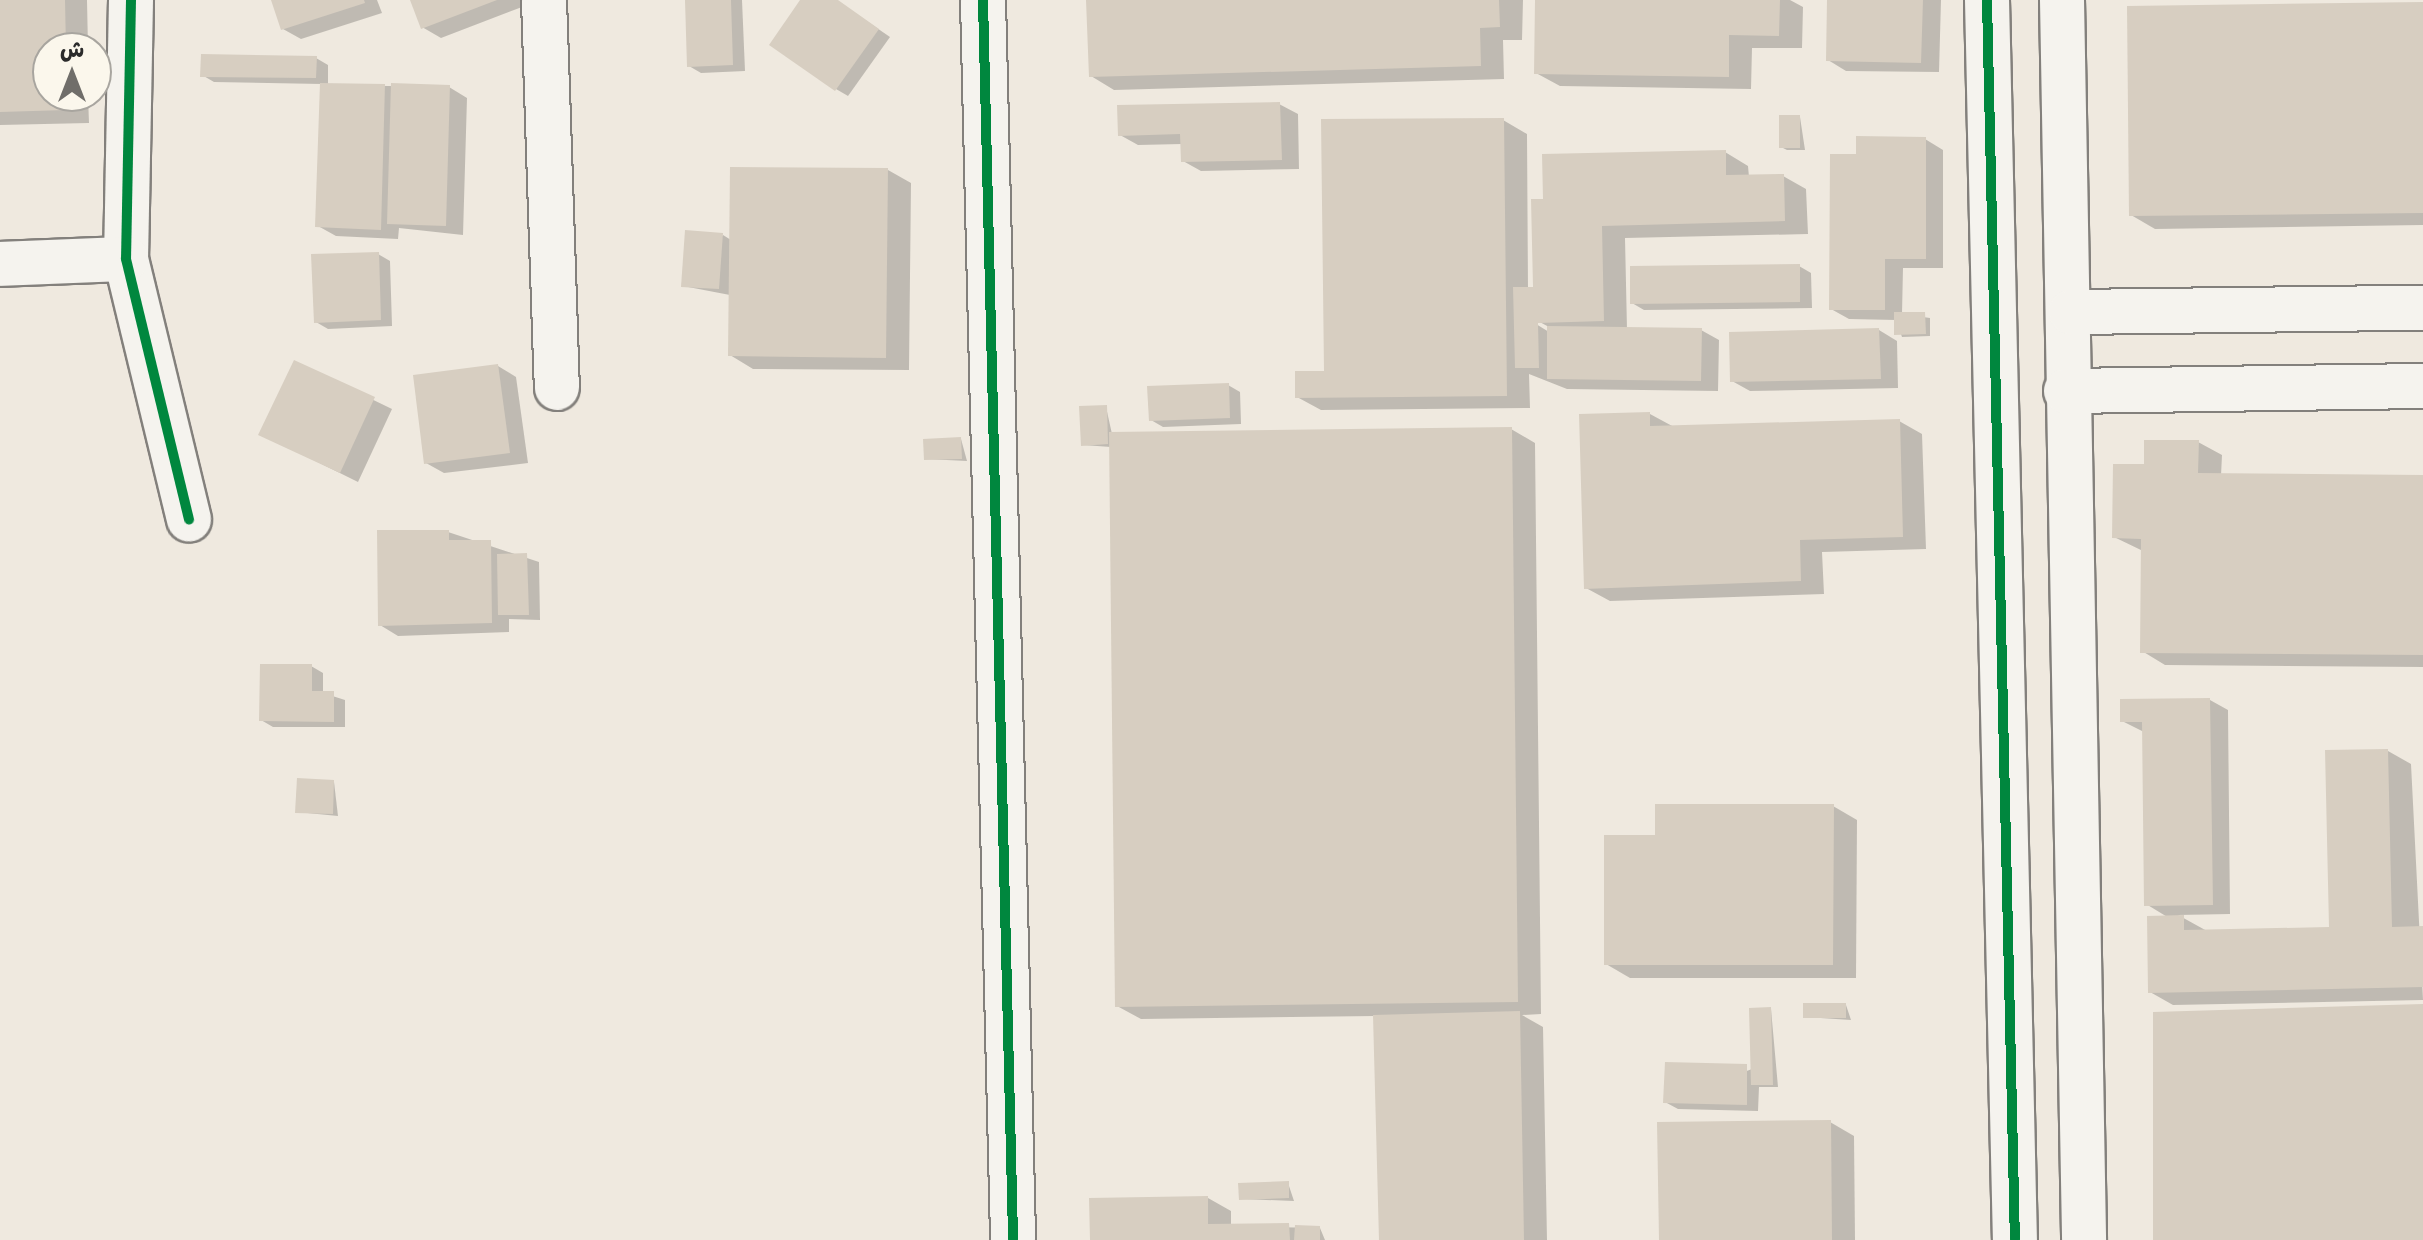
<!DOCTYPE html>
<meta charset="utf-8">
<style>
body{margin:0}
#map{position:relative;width:2423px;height:1240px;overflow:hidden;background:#efe9df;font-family:Caveat,"Playpen Sans Arabic",sans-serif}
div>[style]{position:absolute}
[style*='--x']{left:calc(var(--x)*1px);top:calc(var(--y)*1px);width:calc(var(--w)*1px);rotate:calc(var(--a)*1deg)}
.shadow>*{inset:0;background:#0003}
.building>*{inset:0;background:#d7cec1}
.roads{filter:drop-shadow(2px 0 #83807c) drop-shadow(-2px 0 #83807c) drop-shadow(0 2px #83807c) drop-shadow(0 -2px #83807c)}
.minor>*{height:44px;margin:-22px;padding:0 22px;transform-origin:22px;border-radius:22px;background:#f5f3ee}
.cycleway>*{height:10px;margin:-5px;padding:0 5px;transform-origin:5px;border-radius:5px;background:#00873e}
span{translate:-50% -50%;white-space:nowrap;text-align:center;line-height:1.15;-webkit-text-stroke:7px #fbf7ec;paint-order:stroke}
.north{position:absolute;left:32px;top:32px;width:80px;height:80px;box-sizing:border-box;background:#fbf7ec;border:2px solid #a8a59f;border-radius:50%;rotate:0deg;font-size:22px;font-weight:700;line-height:32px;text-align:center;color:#2b2b2b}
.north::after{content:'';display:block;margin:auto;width:28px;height:36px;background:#706e6a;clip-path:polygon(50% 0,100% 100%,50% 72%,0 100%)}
</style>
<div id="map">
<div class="shadow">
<div style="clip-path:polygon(0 0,87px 0,88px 48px,48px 48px,48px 96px,88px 96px,89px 123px,0 125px)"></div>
<div style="clip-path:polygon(273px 0,377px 0,382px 13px,301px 39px,283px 29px)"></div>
<div style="clip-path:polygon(412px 0,520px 0,522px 7px,441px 38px,422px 27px)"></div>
<div style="clip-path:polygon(687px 0,742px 0,745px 71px,701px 73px,689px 66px)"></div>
<div style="clip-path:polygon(803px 0,836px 0,890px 37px,848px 96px,836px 89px)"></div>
<div style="clip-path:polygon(1088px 0,1523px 0,1522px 40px,1503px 40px,1504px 79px,1114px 90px,1091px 76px)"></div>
<div style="clip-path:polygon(1537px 0,1790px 0,1803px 7px,1802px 48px,1752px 48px,1751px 89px,1560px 86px,1536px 73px)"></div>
<div style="clip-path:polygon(1829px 0,1941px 0,1939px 72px,1846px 71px,1828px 60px)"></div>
<div style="clip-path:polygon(2423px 4px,2423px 225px,2155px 229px,2131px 215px)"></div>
<div style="clip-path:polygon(316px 58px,328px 65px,328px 85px,449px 87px,467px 98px,463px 235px,399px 228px,398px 239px,336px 236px,318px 226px,322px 84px,214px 82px,202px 75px)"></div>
<div style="clip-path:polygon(1279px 104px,1298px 114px,1299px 169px,1201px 171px,1183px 161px,1182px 144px,1138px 145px,1120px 135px)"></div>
<div style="clip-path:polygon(1800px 117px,1805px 150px,1787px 150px,1781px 147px)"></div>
<div style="clip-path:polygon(evenodd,1503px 120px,1527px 134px,1528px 289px,1535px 289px,1545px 201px,1725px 152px,1748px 166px,1749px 177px,1783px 176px,1806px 189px,1808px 234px,1625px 238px,1627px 329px,1701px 330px,1719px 340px,1718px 391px,1567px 389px,1529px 374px,1530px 408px,1321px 410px,1297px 397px,1326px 373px,1503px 120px,1536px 320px,1549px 327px,1549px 332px,1536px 324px,1536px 320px)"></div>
<div style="clip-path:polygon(1925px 139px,1943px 150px,1943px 268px,1903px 268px,1902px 314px,1930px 318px,1930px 336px,1902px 337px,1896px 320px,1849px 319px,1831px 309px,1858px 156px)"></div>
<div style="clip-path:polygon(888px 170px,911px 183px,909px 370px,753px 369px,730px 355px,730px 295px,683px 286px,723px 235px,731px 240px)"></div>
<div style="clip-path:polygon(378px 254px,390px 261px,392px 326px,328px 329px,316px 322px)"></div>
<div style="clip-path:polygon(1799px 266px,1811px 273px,1812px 308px,1644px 310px,1632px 303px)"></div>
<div style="clip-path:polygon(1879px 330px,1897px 341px,1898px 388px,1750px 391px,1732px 381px)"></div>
<div style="clip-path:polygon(295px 362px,392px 409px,358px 482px,261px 434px)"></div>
<div style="clip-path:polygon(498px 366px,516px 377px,528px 463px,444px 473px,426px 463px)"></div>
<div style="clip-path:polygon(1228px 385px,1240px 392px,1241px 424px,1163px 427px,1151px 420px)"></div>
<div style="clip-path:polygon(1106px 407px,1112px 434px,1511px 429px,1535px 443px,1541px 1014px,1522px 1015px,1543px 1027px,1547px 1240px,1381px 1240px,1376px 1016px,1141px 1019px,1117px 1006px,1111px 447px,1083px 445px)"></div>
<div style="clip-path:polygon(1650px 414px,1674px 427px,1899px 421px,1922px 434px,1926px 549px,1822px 552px,1824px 594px,1610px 601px,1586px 588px)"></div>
<div style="clip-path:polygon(961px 439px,967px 461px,926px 459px)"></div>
<div style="clip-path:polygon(2198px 442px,2222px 455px,2221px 476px,2423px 477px,2423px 667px,2165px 665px,2142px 651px,2143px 551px,2114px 537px,2146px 466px)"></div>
<div style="clip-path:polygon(448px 532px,539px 562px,540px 620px,509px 619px,509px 632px,398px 636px,380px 625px)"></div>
<div style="clip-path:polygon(311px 666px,323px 673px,323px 693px,345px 700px,345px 727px,273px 727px,261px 720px)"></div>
<div style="clip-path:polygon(2210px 700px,2228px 710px,2230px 914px,2178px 915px,2207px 931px,2331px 928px,2388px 751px,2411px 764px,2423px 1000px,2173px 1005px,2150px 992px,2169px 918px,2146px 904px,2144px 732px,2122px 721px)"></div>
<div style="clip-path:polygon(334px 782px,338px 816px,297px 812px)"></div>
<div style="clip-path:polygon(1833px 806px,1857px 820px,1856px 978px,1630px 978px,1606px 964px,1657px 837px)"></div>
<div style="clip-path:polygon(1846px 1005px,1851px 1020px,1805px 1017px)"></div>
<div style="clip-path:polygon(1771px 1009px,1778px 1087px,1759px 1087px,1758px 1111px,1678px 1109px,1665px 1102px,1752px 1069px)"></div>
<div style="clip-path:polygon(1830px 1122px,1854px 1136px,1855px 1240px,1661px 1240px)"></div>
<div style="clip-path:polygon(1288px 1183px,1294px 1201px,1241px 1199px)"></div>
<div style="clip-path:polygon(1208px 1198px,1231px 1211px,1231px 1226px,1320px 1228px,1325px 1240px,1092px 1240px)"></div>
</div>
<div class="building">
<div style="clip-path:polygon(0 0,65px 0,66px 48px,45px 50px,48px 96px,66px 96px,66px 110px,0 112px)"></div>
<div style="clip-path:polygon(271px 0,364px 0,365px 3px,281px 30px)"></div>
<div style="clip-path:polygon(410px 0,497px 0,421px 29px)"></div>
<div style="clip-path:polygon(685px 0,731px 0,733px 65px,687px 67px)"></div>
<div style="clip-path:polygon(800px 0,838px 0,879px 29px,835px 91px,769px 45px)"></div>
<div style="clip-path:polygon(1086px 0,1499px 0,1500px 27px,1480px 28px,1481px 66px,1089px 77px)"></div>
<div style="clip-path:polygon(1535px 0,1780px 0,1779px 36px,1729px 35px,1729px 77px,1534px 74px)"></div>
<div style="clip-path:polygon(1827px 0,1923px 0,1921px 63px,1826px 61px)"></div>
<div style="clip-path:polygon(2423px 2px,2423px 213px,2129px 216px,2127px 6px)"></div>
<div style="clip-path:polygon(201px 54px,317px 56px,316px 78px,200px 77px)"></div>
<div style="clip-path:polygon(320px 83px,385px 84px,381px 230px,315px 227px)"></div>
<div style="clip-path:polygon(391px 83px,450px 85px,446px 226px,387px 224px)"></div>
<div style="clip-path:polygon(1280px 102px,1282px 160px,1181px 162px,1180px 134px,1118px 136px,1117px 105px)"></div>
<div style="clip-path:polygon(1779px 115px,1800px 115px,1800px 148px,1779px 148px)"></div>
<div style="clip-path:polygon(1504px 118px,1507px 396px,1295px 398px,1295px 371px,1324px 371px,1321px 119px)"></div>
<div style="clip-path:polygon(1856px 136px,1926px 137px,1926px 259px,1885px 259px,1885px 310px,1829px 310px,1830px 154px,1856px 154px)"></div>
<div style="clip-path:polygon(1726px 150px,1726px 175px,1784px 174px,1785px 221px,1602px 226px,1604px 321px,1538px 323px,1539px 368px,1515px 368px,1513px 287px,1533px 287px,1531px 199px,1543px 199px,1542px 154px)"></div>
<div style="clip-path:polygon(730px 167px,888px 168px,886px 358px,728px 356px)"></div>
<div style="clip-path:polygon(685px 230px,723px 233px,719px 289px,681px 287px)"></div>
<div style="clip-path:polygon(379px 252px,381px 320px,314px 323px,311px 254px)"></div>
<div style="clip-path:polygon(1800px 264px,1800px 302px,1630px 304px,1630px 266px)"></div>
<div style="clip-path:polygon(1894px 312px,1925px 312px,1926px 334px,1894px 335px)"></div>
<div style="clip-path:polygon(1547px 326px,1702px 328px,1701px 381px,1547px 379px)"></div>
<div style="clip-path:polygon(1879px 328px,1881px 379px,1730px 382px,1729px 332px)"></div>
<div style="clip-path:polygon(294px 360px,375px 397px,340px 473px,258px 435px)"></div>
<div style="clip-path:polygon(498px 364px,510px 453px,424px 464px,413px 375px)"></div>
<div style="clip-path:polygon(1229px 383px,1230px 418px,1149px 421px,1147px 386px)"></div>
<div style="clip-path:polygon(1107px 405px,1108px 444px,1081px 446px,1079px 406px)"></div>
<div style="clip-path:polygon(1650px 412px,1650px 426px,1900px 419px,1903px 537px,1800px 540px,1801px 581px,1584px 589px,1579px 414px)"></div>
<div style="clip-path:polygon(1512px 427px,1518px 1002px,1115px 1007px,1109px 432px)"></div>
<div style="clip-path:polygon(961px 437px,962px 459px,924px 460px,923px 439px)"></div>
<div style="clip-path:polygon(2144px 440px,2199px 440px,2198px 473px,2423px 475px,2423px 655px,2140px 653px,2141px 539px,2112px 538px,2113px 464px,2144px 464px)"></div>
<div style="clip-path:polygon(377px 530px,449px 530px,449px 540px,491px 540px,492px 623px,378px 626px)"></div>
<div style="clip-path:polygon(527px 553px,529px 615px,498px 615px,497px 554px)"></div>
<div style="clip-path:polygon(260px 664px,312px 664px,312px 691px,334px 691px,334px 722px,259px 721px)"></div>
<div style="clip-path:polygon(2210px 698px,2213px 905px,2144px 906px,2142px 722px,2120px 722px,2120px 699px)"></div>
<div style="clip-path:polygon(2388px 749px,2392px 927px,2423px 926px,2423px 987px,2148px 993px,2147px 916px,2184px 915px,2184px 930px,2329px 927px,2325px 750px)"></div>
<div style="clip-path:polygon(297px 778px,334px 780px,333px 814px,295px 813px)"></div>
<div style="clip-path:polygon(1655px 804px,1834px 804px,1833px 965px,1604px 965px,1604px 835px,1655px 835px)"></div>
<div style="clip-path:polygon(1803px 1003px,1846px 1003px,1846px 1018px,1803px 1018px)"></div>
<div style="clip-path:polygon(2423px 1004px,2423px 1240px,2153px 1240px,2153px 1012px)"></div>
<div style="clip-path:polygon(1771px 1007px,1773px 1085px,1751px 1085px,1749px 1008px)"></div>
<div style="clip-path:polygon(1520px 1011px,1524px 1240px,1379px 1240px,1373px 1015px)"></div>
<div style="clip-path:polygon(1665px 1062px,1747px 1064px,1747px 1105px,1663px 1103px)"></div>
<div style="clip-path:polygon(1831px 1120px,1832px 1240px,1659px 1240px,1657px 1122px)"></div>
<div style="clip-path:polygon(1289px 1181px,1289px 1198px,1239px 1200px,1238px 1183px)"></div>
<div style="clip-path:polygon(1208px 1196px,1208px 1224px,1289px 1223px,1290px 1240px,1090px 1240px,1089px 1198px)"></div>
<div style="clip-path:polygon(1295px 1225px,1320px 1226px,1320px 1240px,1294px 1240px)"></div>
</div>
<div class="roads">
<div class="minor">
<div style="--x:131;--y:0;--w:259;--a:91.1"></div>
<div style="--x:126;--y:259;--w:268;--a:76.4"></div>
<div style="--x:544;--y:0;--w:388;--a:88.1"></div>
<div style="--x:983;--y:0;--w:1240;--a:88.61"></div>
<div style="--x:1987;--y:0;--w:1240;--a:88.71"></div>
<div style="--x:2062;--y:0;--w:1240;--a:88.98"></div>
<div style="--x:0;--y:264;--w:126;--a:-2.3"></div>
<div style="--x:2071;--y:312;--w:352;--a:-0.7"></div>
<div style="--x:2066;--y:391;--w:357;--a:-0.8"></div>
</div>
</div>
<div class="cycleway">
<div style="--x:131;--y:0;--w:259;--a:91.1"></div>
<div style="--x:126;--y:259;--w:268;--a:76.4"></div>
<div style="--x:983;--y:0;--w:1240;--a:88.61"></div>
<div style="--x:1987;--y:0;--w:1240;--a:88.71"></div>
</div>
<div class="north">ش</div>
</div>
